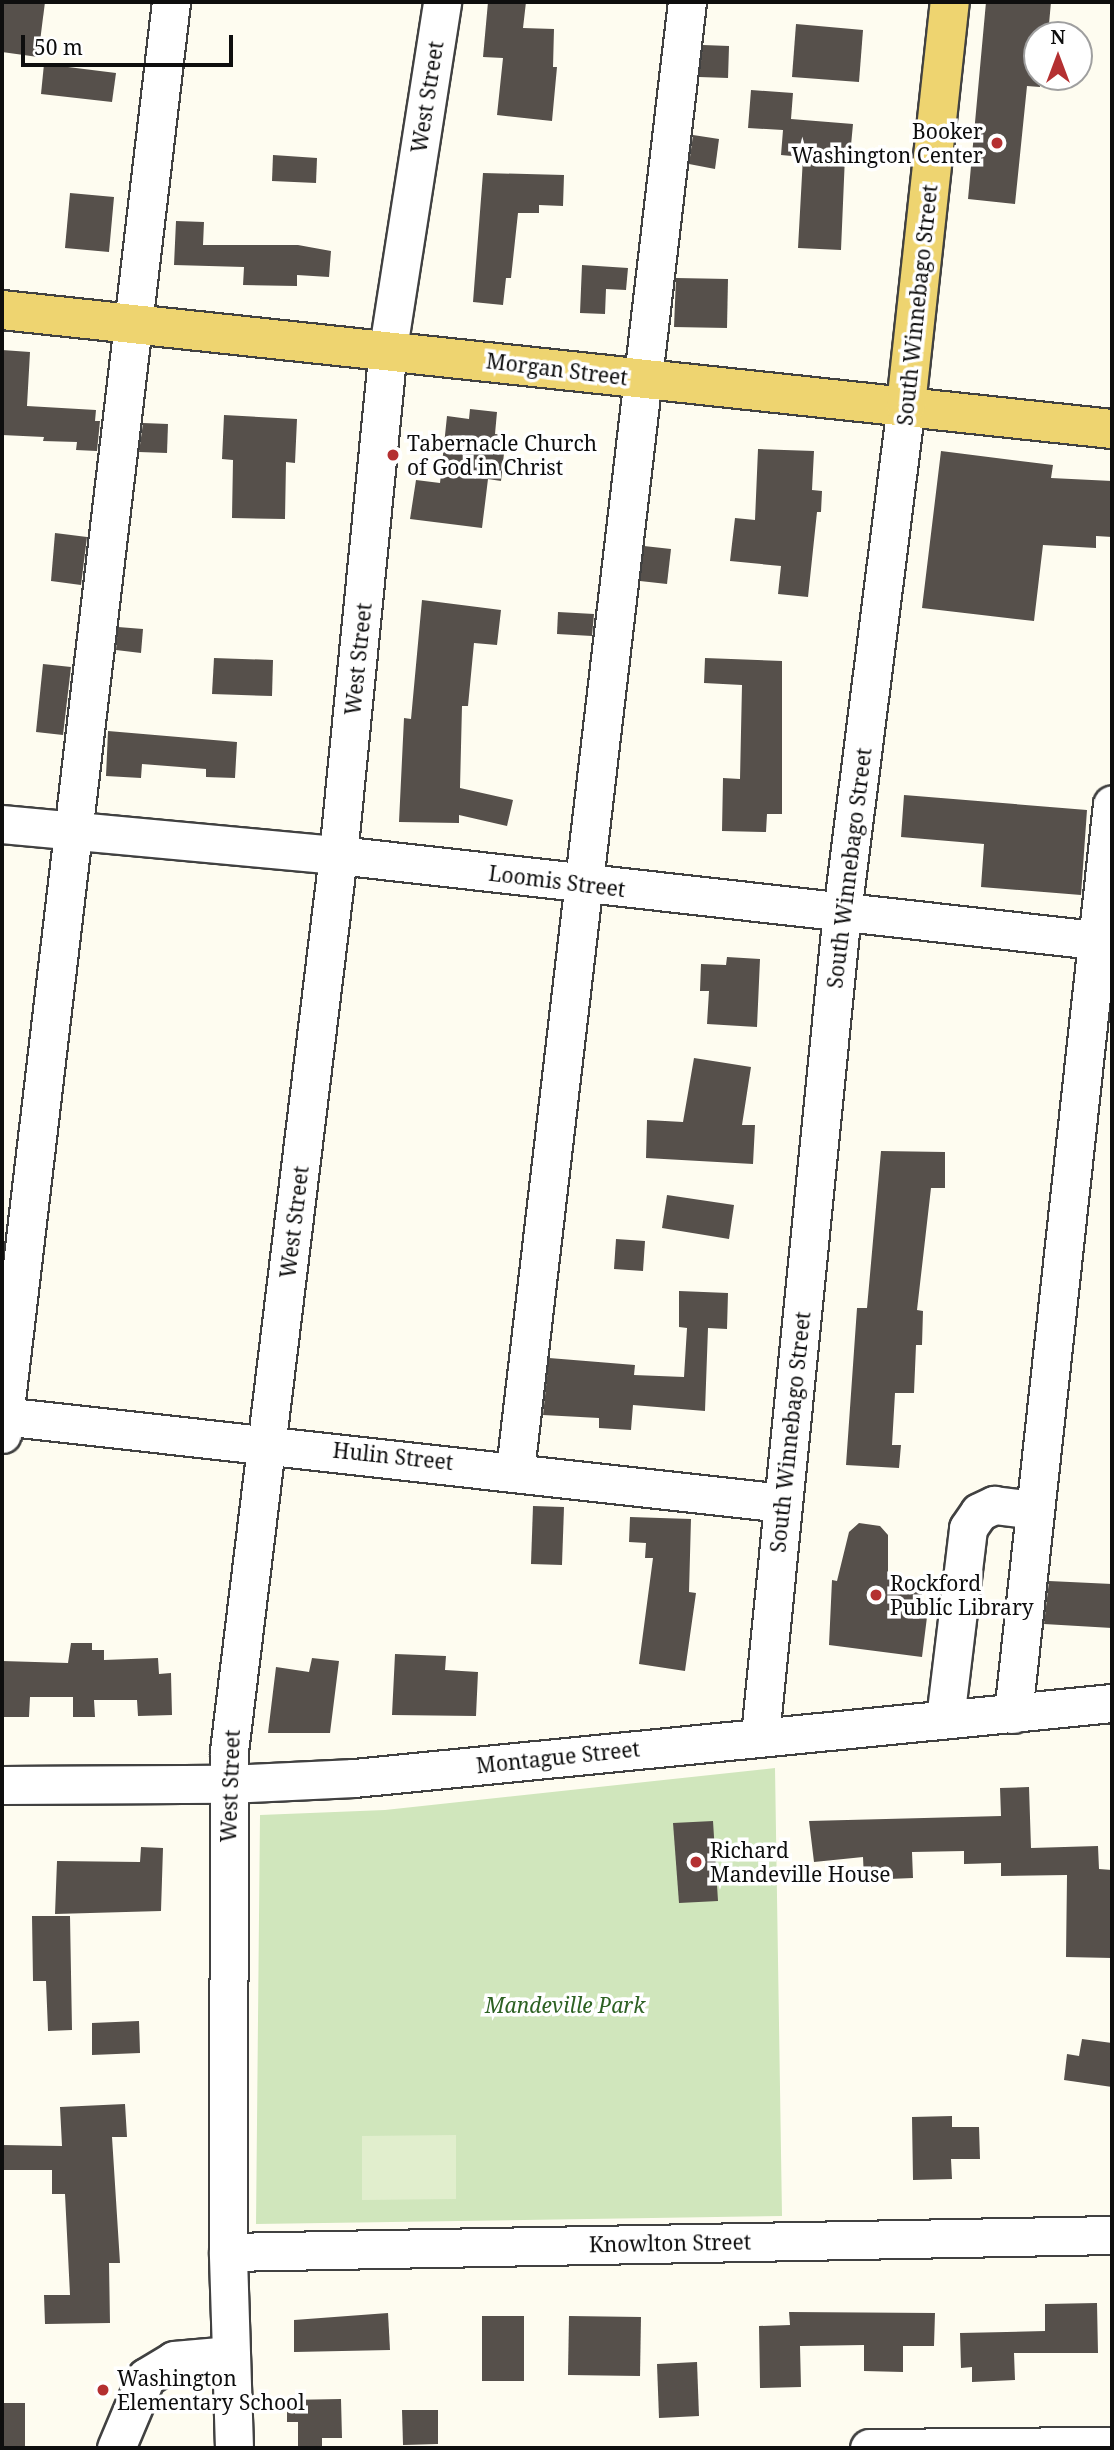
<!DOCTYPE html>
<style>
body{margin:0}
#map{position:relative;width:1114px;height:2450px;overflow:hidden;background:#fefcf0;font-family:"Noto Serif",serif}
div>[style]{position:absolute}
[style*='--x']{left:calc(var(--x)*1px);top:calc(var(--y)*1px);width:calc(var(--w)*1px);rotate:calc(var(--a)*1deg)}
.green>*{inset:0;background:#d0e6bc}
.pitch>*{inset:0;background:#e1eecd}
.building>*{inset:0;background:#56504b}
.roads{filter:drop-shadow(2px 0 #414141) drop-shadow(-2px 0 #414141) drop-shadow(0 2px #414141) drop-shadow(0 -2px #414141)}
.minor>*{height:37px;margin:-18.5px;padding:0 18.5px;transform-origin:18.5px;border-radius:18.5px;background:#fff}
.major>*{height:38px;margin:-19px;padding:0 19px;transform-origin:19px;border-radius:19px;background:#eed470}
.dots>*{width:19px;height:19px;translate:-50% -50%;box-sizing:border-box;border:4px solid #fff;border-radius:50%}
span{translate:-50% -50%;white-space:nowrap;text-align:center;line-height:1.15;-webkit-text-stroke:7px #fff;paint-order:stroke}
.street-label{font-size:21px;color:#0e0e0e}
.poi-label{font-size:21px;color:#0e0e0e}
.right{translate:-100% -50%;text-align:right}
.left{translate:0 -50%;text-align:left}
.park-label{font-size:21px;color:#2d6123;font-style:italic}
.frame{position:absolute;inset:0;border:4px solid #0e0e0e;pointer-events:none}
.north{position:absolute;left:1023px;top:21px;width:70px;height:70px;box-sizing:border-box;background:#fff;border:2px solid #9f9f9f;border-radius:50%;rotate:0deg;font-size:19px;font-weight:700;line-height:28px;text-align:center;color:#0e0e0e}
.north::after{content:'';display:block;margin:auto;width:24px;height:32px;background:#b43031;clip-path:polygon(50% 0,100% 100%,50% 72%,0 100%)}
.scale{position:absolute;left:21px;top:35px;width:212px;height:32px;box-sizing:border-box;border:4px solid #0e0e0e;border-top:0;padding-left:9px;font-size:21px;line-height:24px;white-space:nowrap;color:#0e0e0e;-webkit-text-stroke:5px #fff;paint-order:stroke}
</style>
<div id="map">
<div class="green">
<div style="clip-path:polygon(775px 1768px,782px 2216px,256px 2224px,260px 1815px,385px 1810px)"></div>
</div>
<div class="pitch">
<div style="clip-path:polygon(456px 2135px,456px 2199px,362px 2200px,362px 2136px)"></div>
</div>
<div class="building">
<div style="clip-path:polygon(2px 2px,45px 2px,38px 57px,2px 52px)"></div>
<div style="clip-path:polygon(488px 2px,526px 2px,523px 28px,554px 29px,553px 67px,557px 67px,552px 121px,497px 115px,503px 58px,483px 57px)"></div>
<div style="clip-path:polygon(986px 2px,1051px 2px,1048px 35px,1037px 35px,1040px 87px,1027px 86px,1015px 204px,968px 199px)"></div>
<div style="clip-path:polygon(796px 24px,863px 30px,859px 82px,792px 77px)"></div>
<div style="clip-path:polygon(703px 45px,729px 46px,728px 78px,699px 77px)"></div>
<div style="clip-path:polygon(44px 64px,116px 73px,112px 102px,41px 94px)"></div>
<div style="clip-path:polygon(751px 90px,793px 93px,791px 119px,853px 124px,850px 156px,845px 156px,841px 250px,798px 248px,803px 157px,781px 155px,783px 130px,748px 128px)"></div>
<div style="clip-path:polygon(693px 135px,719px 139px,715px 169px,689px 164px)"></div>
<div style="clip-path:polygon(273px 155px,317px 158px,316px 183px,272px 181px)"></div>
<div style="clip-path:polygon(483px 173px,564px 175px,563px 206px,539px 205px,539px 213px,518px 213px,511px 278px,506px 278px,503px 305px,473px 302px)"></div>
<div style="clip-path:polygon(70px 193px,114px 197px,109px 252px,65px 248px)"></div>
<div style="clip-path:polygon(176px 221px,204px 222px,203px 245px,298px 245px,331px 251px,329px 277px,297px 275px,297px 286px,243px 285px,244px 267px,174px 265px)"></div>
<div style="clip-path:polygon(582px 265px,628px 268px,626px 290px,606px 289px,605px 314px,580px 313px)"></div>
<div style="clip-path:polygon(676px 278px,728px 279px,727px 328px,674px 327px)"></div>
<div style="clip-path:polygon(2px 350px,30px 352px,27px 406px,96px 410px,95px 421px,100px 421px,97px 451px,76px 450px,77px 442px,43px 441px,44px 437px,2px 435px)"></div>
<div style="clip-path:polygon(470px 409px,497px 412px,495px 434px,506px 435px,501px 481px,488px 479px,482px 528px,410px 519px,416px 480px,440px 483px,447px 416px,469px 419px)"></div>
<div style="clip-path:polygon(224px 415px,297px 419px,295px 463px,286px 462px,285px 519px,232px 518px,233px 460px,222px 459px)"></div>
<div style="clip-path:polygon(143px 423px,168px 424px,167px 453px,139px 452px)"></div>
<div style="clip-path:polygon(758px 449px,814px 451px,812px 490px,822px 491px,821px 512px,817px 512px,808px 597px,778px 594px,781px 566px,730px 561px,735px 518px,755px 520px)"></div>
<div style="clip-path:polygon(941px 451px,1053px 465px,1051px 478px,1112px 481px,1112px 537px,1096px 536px,1096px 548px,1043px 545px,1034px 621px,922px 608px)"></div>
<div style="clip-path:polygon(55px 533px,87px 537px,81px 585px,51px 581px)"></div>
<div style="clip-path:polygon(644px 546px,671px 549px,667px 584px,640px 581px)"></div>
<div style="clip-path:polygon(422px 600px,501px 610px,497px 645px,474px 643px,468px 706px,462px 706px,460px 788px,513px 800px,507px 826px,459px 815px,459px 823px,399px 822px,404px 718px,411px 719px)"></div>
<div style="clip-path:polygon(558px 612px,594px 614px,592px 636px,557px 634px)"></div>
<div style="clip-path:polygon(118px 627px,143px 629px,141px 653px,116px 650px)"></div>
<div style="clip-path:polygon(214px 658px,273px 660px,272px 696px,212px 694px)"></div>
<div style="clip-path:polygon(705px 658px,782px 661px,782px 814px,767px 814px,766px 832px,722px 831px,723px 778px,740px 779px,742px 685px,704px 683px)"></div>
<div style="clip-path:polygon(43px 664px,71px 667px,63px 735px,36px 732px)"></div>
<div style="clip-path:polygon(108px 731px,237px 742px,235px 778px,206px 777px,206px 769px,142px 764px,141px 778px,106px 776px)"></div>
<div style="clip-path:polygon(904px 795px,1087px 810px,1081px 895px,981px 887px,984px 844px,901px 837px)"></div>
<div style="clip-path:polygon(727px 957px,760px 959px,757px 1027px,707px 1024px,709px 991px,700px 991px,701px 964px,726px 965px)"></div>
<div style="clip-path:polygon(694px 1058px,751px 1067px,742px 1125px,755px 1125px,753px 1164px,646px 1158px,647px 1120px,683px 1122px)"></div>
<div style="clip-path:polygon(881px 1151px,945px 1152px,945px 1188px,931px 1188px,917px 1310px,923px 1311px,922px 1345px,916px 1345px,914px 1393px,895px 1393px,892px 1445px,901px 1445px,899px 1468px,846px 1465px,857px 1308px,867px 1308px)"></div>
<div style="clip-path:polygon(667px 1195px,734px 1205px,729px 1239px,662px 1228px)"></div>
<div style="clip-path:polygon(616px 1239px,645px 1241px,643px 1271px,614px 1269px)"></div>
<div style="clip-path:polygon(679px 1291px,728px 1293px,727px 1329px,708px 1328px,705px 1411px,633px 1405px,631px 1430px,599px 1428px,599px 1418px,543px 1415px,549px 1358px,635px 1365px,634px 1375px,684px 1377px,687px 1328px,679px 1327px)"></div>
<div style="clip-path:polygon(533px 1506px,564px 1507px,562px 1565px,531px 1564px)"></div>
<div style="clip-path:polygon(630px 1517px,691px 1519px,689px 1592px,696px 1593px,685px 1671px,639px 1664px,653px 1558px,645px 1558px,646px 1543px,629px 1542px)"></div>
<div style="clip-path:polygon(859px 1523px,880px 1526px,888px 1535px,888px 1577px,924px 1582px,920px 1607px,928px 1609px,922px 1657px,829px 1645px,832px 1580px,837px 1581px,849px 1532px)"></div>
<div style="clip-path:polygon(1049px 1581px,1112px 1584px,1112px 1628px,1044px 1624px)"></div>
<div style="clip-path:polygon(71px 1643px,92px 1643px,92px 1650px,104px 1650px,104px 1660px,158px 1658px,159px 1674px,171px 1673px,172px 1715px,138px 1716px,137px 1700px,94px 1700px,95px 1717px,73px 1717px,73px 1697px,30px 1697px,29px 1717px,2px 1717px,2px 1661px,68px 1663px)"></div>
<div style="clip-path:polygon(395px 1654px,446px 1656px,445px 1670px,478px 1672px,476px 1716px,392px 1715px)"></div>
<div style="clip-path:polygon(312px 1658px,339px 1661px,330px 1733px,268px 1733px,276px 1667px,309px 1672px)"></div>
<div style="clip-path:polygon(1029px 1787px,1031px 1848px,1098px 1846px,1099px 1869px,1112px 1870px,1112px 1958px,1066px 1957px,1067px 1875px,1001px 1876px,1001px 1863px,964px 1864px,964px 1851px,912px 1852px,913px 1878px,864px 1880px,863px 1857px,814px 1862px,809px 1821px,1001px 1816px,1000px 1788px)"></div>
<div style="clip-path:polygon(713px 1821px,718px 1901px,679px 1903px,673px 1823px)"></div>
<div style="clip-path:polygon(141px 1847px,163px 1848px,161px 1911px,55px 1914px,57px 1861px,140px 1862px)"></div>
<div style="clip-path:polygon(32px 1916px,70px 1916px,72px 2030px,48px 2031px,46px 1981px,33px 1981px)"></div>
<div style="clip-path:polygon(139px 2021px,140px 2053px,92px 2055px,92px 2023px)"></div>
<div style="clip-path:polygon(1082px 2039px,1112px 2043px,1112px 2087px,1064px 2080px,1067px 2054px,1079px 2056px)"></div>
<div style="clip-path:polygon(125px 2104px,127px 2137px,112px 2137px,120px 2263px,109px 2263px,110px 2323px,45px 2324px,44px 2295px,70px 2295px,65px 2194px,52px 2194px,52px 2170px,2px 2170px,2px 2145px,62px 2146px,60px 2107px)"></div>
<div style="clip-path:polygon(952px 2116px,952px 2127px,979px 2127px,980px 2159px,951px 2159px,952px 2179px,913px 2180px,912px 2117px)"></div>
<div style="clip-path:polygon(1097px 2303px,1098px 2353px,1014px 2353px,1015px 2380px,972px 2382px,972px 2367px,961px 2368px,960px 2333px,1045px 2331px,1045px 2304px)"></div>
<div style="clip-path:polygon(789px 2312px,935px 2313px,934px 2346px,903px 2346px,903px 2372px,864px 2371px,864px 2345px,800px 2346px,801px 2387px,760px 2388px,759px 2326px,790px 2325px)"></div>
<div style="clip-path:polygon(388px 2313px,390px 2350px,294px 2352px,294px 2320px)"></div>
<div style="clip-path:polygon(482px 2316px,524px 2316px,524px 2381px,482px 2381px)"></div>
<div style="clip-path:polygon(569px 2316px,641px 2317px,640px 2376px,568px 2375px)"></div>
<div style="clip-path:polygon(697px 2362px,699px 2416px,659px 2418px,657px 2364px)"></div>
<div style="clip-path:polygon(341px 2399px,342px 2438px,322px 2438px,322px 2448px,298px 2448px,298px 2422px,287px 2422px,287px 2400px)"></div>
<div style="clip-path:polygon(2px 2403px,25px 2403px,25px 2448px,2px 2448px)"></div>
<div style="clip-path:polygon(402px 2410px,438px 2410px,438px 2444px,403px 2445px)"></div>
</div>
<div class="roads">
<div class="minor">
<div style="--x:2;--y:824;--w:337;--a:5.3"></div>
<div style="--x:338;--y:855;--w:779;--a:6.41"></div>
<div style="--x:2;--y:1416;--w:786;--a:6.36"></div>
<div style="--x:2;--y:1434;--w:1442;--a:-83.27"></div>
<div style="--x:515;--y:1470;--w:1478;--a:-83.32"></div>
<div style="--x:1013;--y:1714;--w:915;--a:-83.79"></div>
<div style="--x:945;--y:1719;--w:192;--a:-83.1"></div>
<div style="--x:968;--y:1528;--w:19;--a:-55"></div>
<div style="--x:979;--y:1512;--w:17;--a:-25"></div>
<div style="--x:994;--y:1505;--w:41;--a:7"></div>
<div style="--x:760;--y:1736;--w:828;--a:-84.32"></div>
<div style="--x:842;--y:912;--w:511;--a:-82.81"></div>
<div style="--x:2;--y:1785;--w:226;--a:-0.3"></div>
<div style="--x:228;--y:1784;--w:126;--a:-2.7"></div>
<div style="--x:354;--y:1778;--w:762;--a:-5.65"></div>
<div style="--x:228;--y:2252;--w:884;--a:-1.1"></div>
<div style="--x:116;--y:2448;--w:77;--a:-67.1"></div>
<div style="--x:146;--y:2377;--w:33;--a:-31"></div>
<div style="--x:174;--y:2360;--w:57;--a:-5"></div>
<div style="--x:234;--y:2448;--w:196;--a:-91.8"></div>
<div style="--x:228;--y:2252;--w:501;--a:-89.89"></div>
<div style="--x:229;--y:1751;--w:903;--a:-83.06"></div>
<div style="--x:338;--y:855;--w:509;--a:-84.37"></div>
<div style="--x:388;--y:348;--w:350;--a:-81.1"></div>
<div style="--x:869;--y:2448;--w:243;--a:-0.5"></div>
</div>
<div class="major">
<div style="--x:2;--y:310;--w:1116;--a:6.12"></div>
<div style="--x:906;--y:405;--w:405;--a:-83.8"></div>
</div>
</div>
<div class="dots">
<div style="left:997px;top:143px;background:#b43031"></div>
<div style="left:393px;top:455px;background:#b43031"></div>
<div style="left:876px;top:1595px;background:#b43031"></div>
<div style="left:696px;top:1862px;background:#b43031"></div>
<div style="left:103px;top:2390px;background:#b43031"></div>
</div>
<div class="street-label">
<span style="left:427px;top:97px;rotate:-81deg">West Street</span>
<span style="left:917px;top:305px;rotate:-84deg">South Winnebago Street</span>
<span style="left:557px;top:369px;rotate:7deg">Morgan Street</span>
<span style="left:358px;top:659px;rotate:-84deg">West Street</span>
<span style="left:849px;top:868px;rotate:-83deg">South Winnebago Street</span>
<span style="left:557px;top:881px;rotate:7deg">Loomis Street</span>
<span style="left:294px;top:1222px;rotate:-83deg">West Street</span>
<span style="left:790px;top:1432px;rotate:-84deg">South Winnebago Street</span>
<span style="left:393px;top:1456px;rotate:6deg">Hulin Street</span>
<span style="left:558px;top:1757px;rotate:-6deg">Montague Street</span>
<span style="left:230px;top:1786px;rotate:-88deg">West Street</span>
<span style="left:670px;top:2243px;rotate:-1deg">Knowlton Street</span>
</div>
<div class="poi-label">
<span class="right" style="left:983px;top:143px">Booker<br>Washington Center</span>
<span class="left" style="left:407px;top:455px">Tabernacle Church<br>of God in Christ</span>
<span class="left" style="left:890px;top:1595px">Rockford<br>Public Library</span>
<span class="left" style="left:710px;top:1862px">Richard<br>Mandeville House</span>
<span class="left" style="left:117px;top:2390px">Washington<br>Elementary School</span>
</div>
<div class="park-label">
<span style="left:565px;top:2005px">Mandeville Park</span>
</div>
<div class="frame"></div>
<div class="north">N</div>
<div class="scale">50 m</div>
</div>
